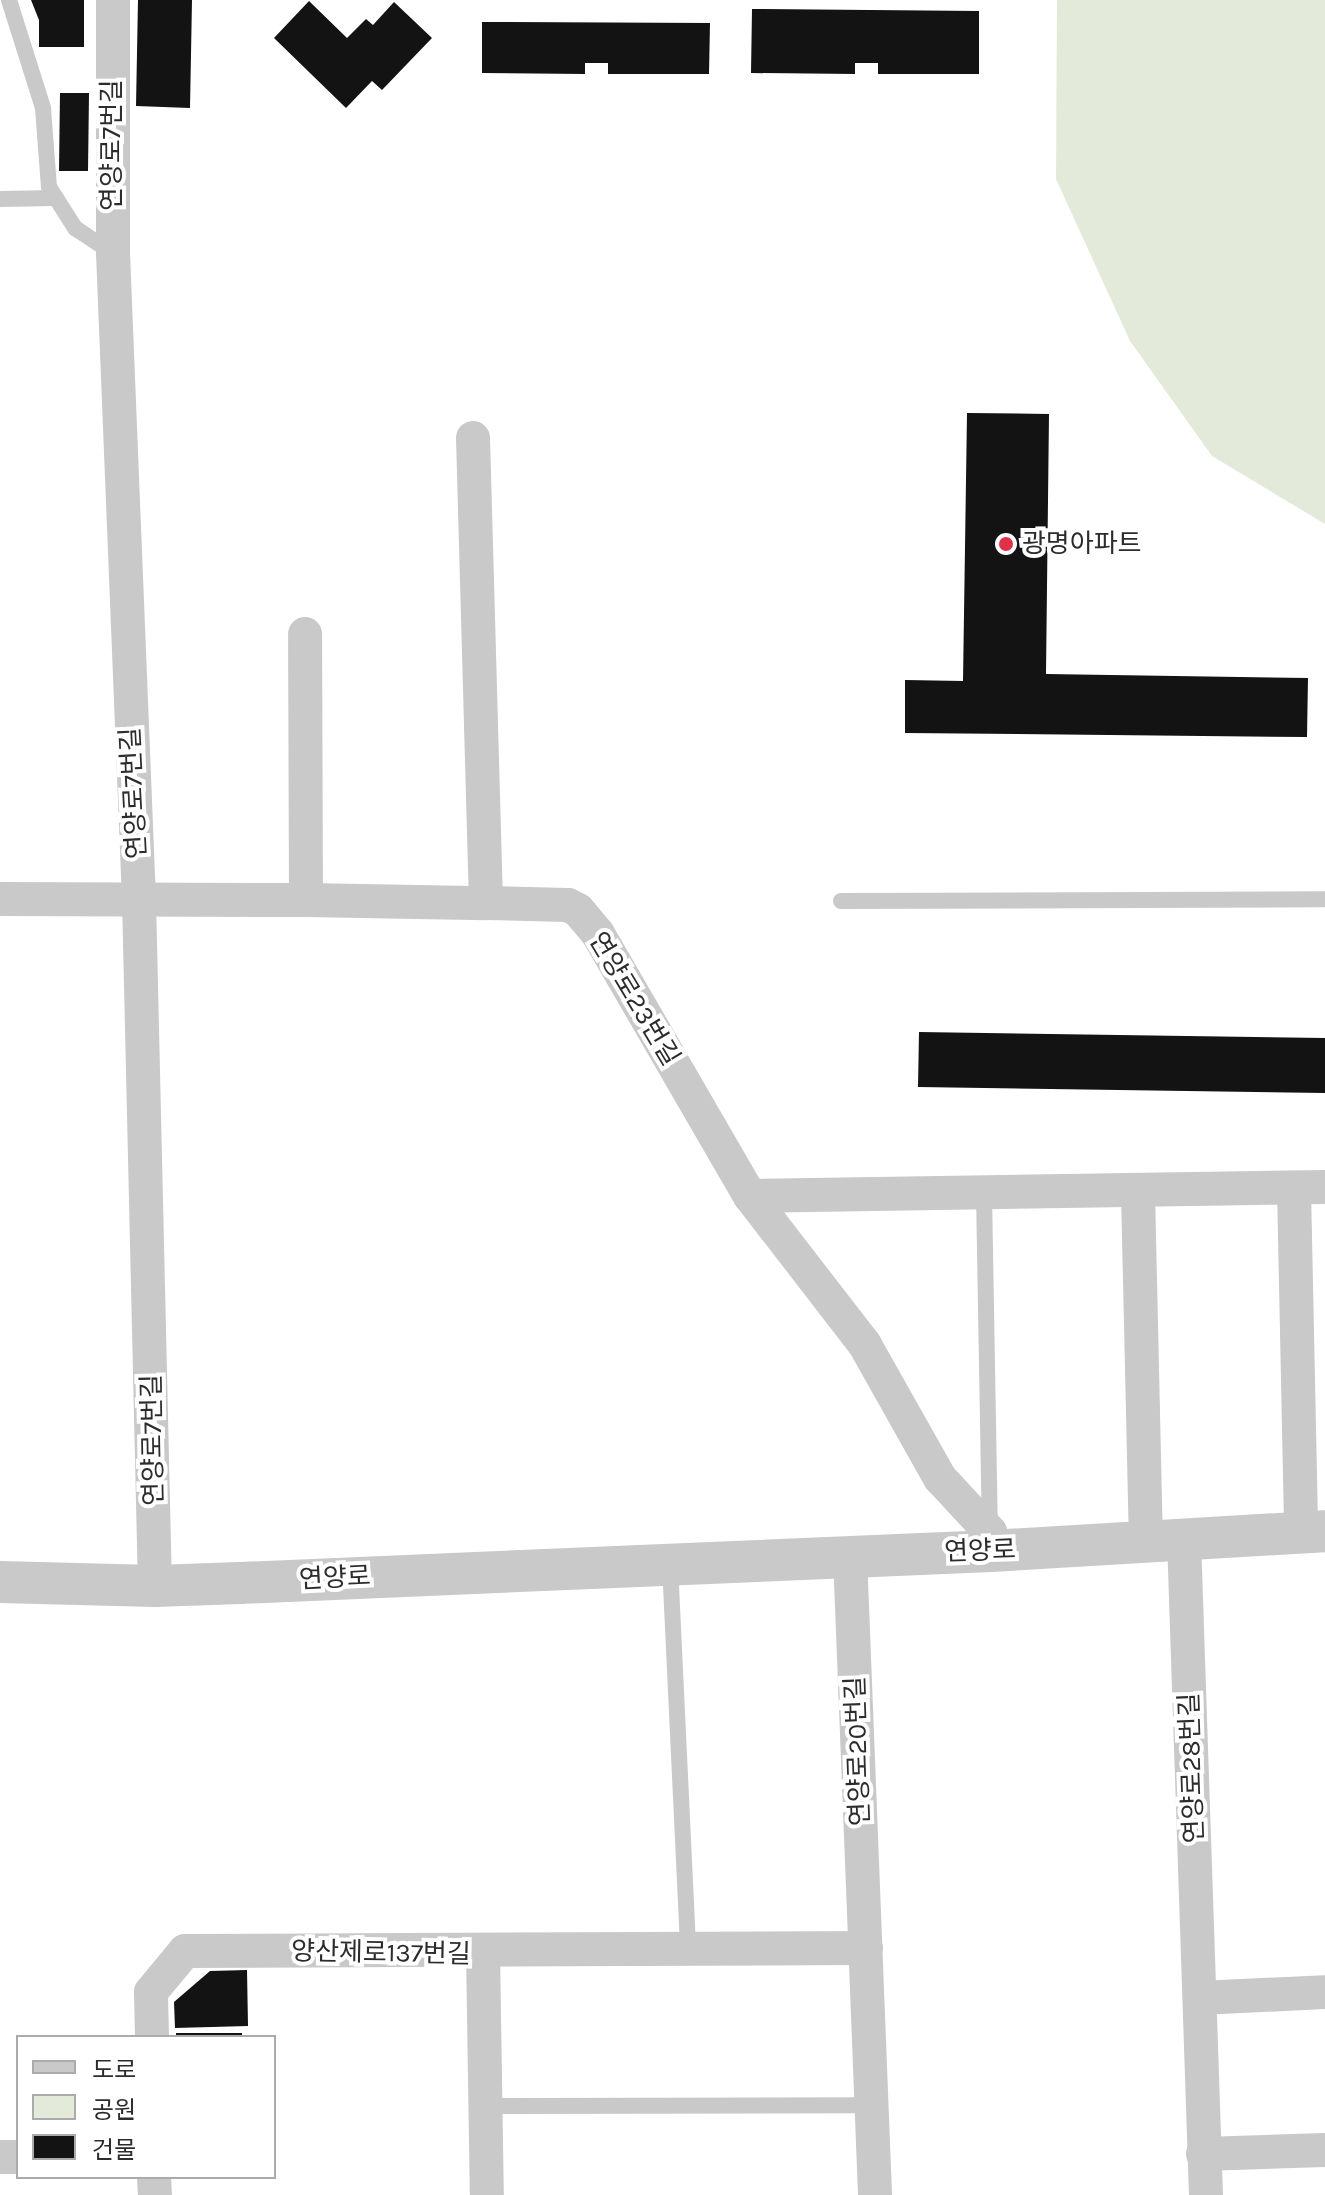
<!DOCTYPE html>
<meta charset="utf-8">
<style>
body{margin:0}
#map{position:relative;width:1325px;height:2195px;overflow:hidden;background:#fff;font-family:Karla,"Noto Sans KR",sans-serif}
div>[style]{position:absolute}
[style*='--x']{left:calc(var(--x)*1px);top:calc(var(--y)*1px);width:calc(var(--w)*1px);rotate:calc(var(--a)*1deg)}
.green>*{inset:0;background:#e3eada}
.building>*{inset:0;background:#131313}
.service>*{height:16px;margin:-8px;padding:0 8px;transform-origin:8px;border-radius:8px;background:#c9c9c9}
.minor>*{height:34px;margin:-17px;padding:0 17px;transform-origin:17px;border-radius:17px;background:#c9c9c9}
.tertiary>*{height:42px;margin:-21px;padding:0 21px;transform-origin:21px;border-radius:21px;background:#c9c9c9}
.dots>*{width:22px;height:22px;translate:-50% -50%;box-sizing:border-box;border:4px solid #fff;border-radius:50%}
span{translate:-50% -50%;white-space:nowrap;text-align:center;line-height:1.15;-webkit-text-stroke:8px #fff;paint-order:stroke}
.street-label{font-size:26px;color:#2c2c2c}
.poi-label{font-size:26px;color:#2c2c2c}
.left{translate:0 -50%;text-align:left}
.legend{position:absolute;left:16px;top:2035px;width:260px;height:144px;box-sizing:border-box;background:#fff;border:2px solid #ababab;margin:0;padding:10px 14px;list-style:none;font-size:24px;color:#2c2c2c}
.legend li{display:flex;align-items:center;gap:16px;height:40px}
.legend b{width:40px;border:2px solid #ababab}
</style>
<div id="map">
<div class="green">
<div style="clip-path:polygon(1057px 0,1325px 0,1325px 524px,1212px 456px,1130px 341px,1056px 179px)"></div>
</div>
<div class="building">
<div style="clip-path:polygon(31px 0,84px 0,84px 47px,39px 47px,39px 20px)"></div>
<div style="clip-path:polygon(138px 0,192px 0,190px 108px,136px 106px)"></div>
<div style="clip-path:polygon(309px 1px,347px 38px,366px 19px,373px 25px,394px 2px,432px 38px,382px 90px,372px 81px,346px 108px,274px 38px)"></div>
<div style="clip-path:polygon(752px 9px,979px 11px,979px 74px,878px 74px,878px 63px,855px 63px,855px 74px,751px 73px)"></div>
<div style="clip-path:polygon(482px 22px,710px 23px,709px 74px,608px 74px,608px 63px,585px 63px,585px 74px,482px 73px)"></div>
<div style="clip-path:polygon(60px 93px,89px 93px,88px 171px,59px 171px)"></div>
<div style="clip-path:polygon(967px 413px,1049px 414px,1046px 674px,1308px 678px,1307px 737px,905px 733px,905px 680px,963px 681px)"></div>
<div style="clip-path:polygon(919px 1032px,1325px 1038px,1325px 1093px,918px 1087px)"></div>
<div style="clip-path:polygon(247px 1970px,248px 2026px,175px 2028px,174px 2002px,210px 1971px)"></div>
<div style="clip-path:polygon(176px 2033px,242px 2033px,242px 2037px,176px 2037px)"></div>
</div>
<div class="service">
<div style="--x:9;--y:0;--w:113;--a:72.5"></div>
<div style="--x:43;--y:108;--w:79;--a:85.7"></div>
<div style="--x:49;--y:187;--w:49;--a:57.6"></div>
<div style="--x:75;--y:228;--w:43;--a:33.7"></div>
<div style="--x:0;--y:199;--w:56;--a:-1"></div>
<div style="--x:841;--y:901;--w:484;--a:-0.2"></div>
<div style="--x:984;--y:1193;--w:334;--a:89"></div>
<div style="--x:670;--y:1564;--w:386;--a:87.3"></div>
<div style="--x:485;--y:2106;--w:385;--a:-0.1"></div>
</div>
<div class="minor">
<div style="--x:113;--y:0;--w:253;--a:90"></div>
<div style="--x:113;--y:253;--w:647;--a:87.7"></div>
<div style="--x:139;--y:899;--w:687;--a:88.67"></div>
<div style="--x:473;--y:438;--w:465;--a:88.4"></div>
<div style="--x:486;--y:903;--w:82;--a:1.4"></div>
<div style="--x:568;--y:905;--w:11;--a:27"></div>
<div style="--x:578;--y:910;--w:31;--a:50"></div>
<div style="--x:598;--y:934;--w:303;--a:59.9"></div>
<div style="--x:750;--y:1196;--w:188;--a:52.3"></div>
<div style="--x:865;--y:1345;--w:153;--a:60.6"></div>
<div style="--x:940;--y:1478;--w:74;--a:47.2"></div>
<div style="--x:990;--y:1532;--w:19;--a:87"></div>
<div style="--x:0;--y:899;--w:306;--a:0.2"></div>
<div style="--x:306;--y:900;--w:266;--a:-90.2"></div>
<div style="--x:306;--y:900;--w:180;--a:1"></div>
<div style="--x:1294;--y:1189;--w:343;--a:88.8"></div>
<div style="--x:1138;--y:1192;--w:348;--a:88.7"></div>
<div style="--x:750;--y:1196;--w:575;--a:-0.9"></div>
<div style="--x:1184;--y:1539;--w:656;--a:88.08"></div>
<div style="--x:850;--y:1555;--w:640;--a:87.76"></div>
<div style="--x:483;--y:1951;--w:244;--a:89.1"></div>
<div style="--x:1200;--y:1998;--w:125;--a:-2.7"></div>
<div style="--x:152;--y:2037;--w:45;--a:-91.3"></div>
<div style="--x:151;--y:1992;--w:53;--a:-50.3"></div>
<div style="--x:185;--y:1951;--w:681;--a:-0.25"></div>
<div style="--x:1203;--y:2154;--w:122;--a:-1.9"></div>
<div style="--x:0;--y:2157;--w:18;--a:0"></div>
<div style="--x:154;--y:2177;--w:18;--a:87"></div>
</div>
<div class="tertiary">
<div style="--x:0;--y:1582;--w:155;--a:1.5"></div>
<div style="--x:155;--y:1586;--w:85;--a:-2"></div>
<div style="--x:240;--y:1583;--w:752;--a:-2.44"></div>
<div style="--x:991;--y:1551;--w:335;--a:-3.4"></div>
</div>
<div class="dots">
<div style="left:1006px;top:544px;background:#df324a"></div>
</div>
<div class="street-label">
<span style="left:112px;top:145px;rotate:-90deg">연양로7번길</span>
<span style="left:134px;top:793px;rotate:-93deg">연양로7번길</span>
<span style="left:634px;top:999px;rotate:59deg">연양로23번길</span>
<span style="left:153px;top:1440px;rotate:-91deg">연양로7번길</span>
<span style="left:980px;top:1551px;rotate:-2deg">연양로</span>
<span style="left:335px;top:1578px;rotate:-3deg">연양로</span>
<span style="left:858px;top:1751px;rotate:-92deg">연양로20번길</span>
<span style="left:1192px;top:1768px;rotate:-92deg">연양로28번길</span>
<span style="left:381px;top:1953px;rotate:1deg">양산제로137번길</span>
</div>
<div class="poi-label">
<span class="left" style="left:1022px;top:544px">광명아파트</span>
</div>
<ul class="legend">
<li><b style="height:10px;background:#c9c9c9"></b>도로</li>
<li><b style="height:22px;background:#e3eada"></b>공원</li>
<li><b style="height:22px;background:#131313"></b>건물</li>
</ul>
</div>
